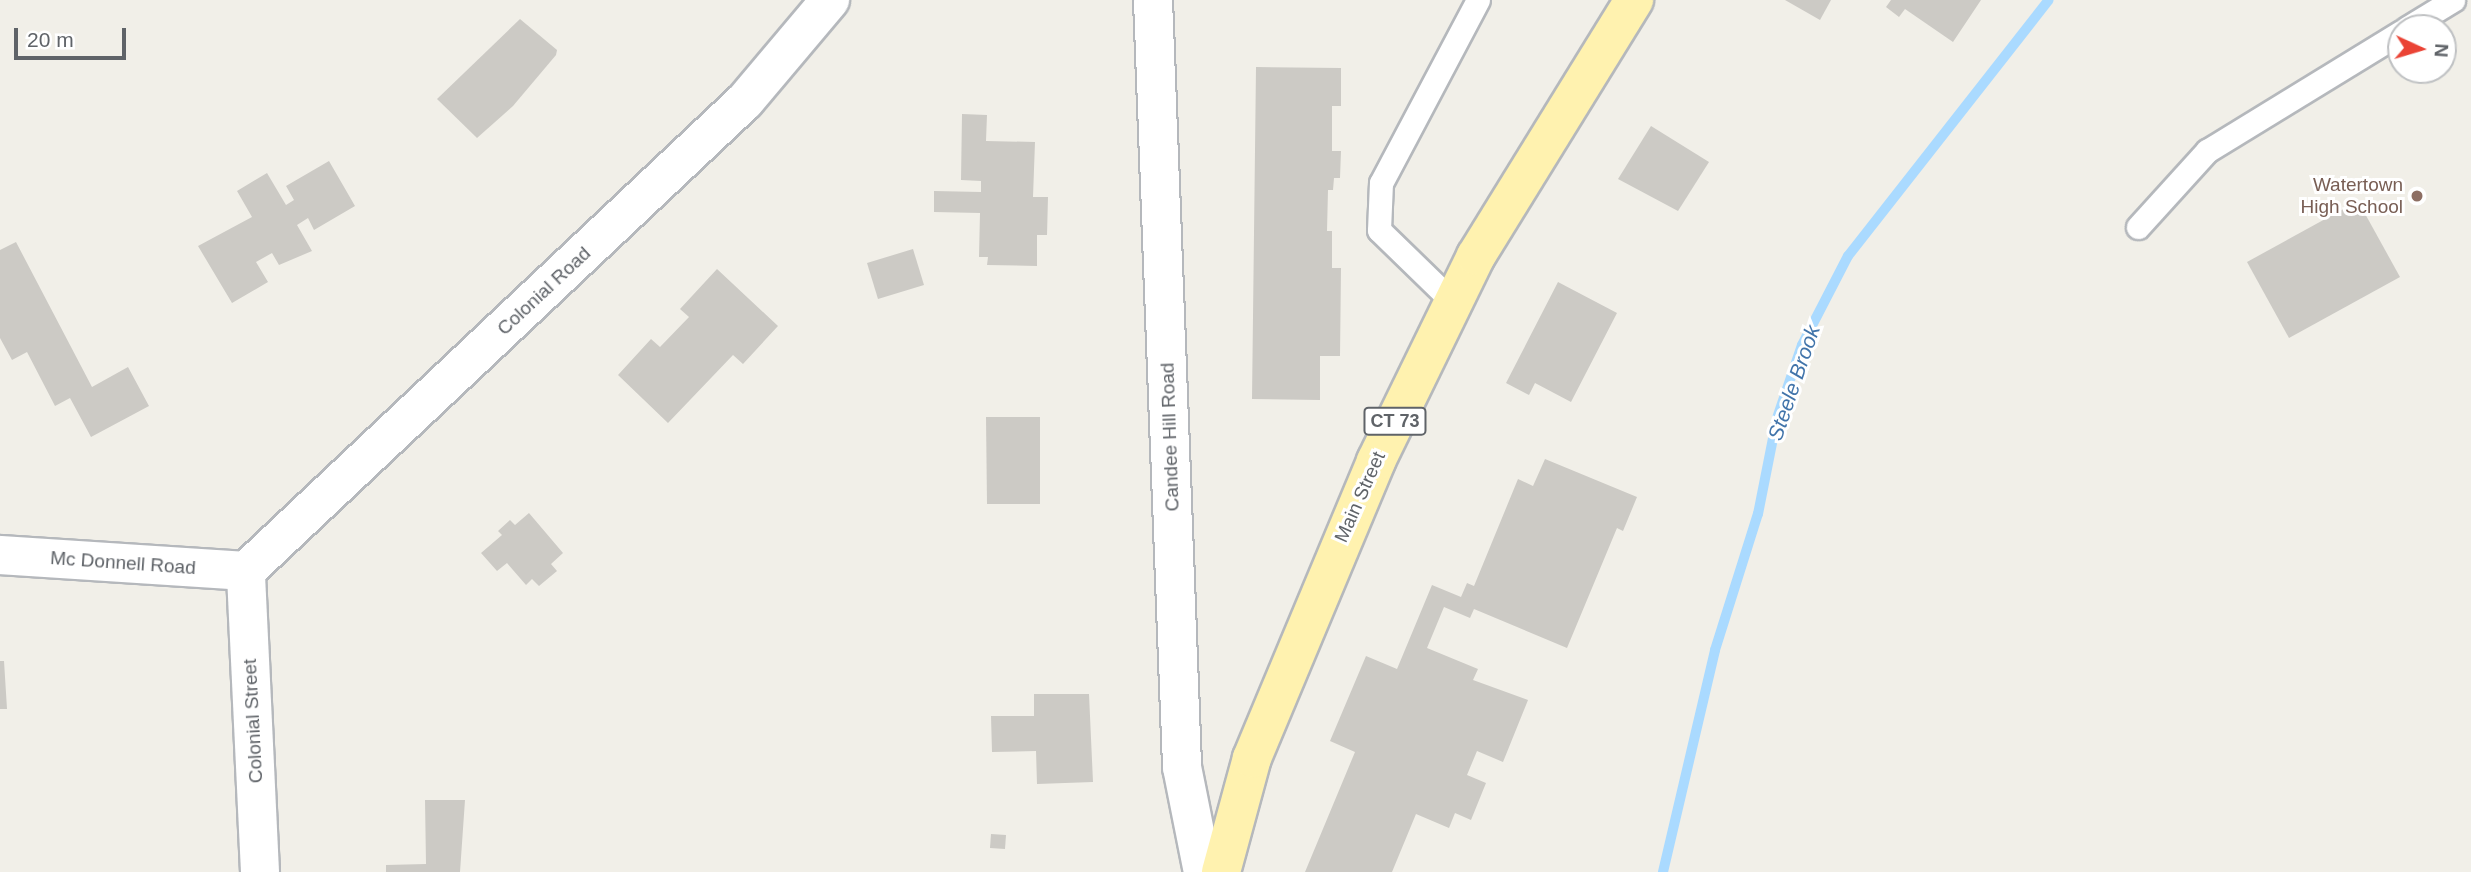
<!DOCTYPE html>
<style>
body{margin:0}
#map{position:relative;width:2471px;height:872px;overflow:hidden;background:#f1efe8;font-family:Arial,sans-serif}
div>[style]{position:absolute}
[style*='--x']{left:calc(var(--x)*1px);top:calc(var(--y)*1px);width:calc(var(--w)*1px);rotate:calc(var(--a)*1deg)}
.stream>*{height:10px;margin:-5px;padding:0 5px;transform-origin:5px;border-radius:5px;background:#aadaff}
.building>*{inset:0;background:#cccac5}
.roads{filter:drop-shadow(2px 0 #b5b8bc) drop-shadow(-2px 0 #b5b8bc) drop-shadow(0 2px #b5b8bc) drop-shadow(0 -2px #b5b8bc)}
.lane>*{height:23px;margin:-11.5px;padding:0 11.5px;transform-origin:11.5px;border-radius:11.5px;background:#fff}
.street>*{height:38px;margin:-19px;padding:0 19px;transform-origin:19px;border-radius:19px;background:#fff}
.secondary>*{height:38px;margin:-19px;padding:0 19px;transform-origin:19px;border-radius:19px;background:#fff}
.primary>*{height:38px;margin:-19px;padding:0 19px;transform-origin:19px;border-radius:19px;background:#fff2af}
.dots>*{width:19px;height:19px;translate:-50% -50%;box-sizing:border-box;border:4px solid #fff;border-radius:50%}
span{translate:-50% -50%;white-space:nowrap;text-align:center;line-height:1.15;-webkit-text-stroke:6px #fff;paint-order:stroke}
.shield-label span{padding:2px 5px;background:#fff;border:2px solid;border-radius:5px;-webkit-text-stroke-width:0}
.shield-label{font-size:18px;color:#5f6368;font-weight:700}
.education-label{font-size:19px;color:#785e54}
.right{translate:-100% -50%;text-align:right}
.street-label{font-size:19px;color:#5f6368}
.water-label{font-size:21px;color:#4174aa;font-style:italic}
.north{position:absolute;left:2387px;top:14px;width:70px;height:70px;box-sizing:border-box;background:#fff;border:2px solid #bfc1c3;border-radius:50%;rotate:94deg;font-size:19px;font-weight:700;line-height:28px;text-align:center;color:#5f6368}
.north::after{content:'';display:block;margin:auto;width:24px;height:32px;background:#ea4335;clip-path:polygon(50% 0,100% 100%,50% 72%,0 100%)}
.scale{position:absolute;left:14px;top:28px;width:112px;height:32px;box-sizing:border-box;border:4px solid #5f6368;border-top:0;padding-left:9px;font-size:21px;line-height:24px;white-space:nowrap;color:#5f6368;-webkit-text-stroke:5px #fff;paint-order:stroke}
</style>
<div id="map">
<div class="stream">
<div style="--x:1663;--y:872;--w:228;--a:-76.8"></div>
<div style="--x:1715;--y:650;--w:143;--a:-72.5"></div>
<div style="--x:1758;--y:514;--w:98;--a:-78.8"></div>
<div style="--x:1777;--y:418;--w:77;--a:-71.1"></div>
<div style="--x:1802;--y:345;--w:100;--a:-62.7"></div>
<div style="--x:1848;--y:256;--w:325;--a:-51.9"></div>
</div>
<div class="building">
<div style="clip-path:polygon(1785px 0,1831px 0,1820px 20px)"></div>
<div style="clip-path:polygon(1891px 0,1981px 0,1953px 42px,1905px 9px,1899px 17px,1886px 7px)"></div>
<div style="clip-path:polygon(520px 19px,557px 50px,556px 55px,513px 106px,477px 138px,437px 99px)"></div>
<div style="clip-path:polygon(1256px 67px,1341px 68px,1341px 106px,1332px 106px,1332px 151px,1341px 151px,1340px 178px,1334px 178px,1333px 190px,1328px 190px,1327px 231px,1332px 231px,1332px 268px,1341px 268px,1340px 356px,1320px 356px,1320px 400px,1252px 399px)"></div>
<div style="clip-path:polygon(962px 114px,987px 115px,986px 141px,1035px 142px,1033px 197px,1048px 197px,1047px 235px,1037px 235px,1037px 266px,987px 265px,988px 257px,979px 257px,980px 213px,934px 212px,934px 191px,981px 192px,981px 181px,961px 180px)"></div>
<div style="clip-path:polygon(1651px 126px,1709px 162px,1678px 211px,1618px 179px)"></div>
<div style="clip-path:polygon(329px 161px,355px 206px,314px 230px,308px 218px,297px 225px,312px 251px,279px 265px,272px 253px,256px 262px,268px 282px,232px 303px,198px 246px,252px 217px,237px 191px,267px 173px,286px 205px,294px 200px,286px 186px)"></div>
<div style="clip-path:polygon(2358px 201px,2400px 277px,2289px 338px,2247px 262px)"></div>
<div style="clip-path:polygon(16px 242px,92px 387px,128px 367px,149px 406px,91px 437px,70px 398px,55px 406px,27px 352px,12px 360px,0 338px,0 250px)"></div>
<div style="clip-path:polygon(913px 249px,924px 285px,878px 299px,867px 263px)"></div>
<div style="clip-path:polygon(717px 269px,778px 326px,743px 364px,733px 355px,668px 423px,618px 375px,651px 339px,660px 347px,689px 317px,680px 309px)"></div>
<div style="clip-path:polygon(1558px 282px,1617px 313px,1571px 402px,1535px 383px,1529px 395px,1506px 383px)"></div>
<div style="clip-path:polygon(986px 417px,1040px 417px,1040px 504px,987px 504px)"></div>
<div style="clip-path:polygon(1545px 459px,1637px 497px,1623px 531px,1617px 528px,1567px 648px,1474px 609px,1470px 618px,1444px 607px,1427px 648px,1478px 669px,1473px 680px,1528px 700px,1503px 762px,1477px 751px,1467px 775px,1486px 783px,1471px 820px,1455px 813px,1449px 828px,1416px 814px,1392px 872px,1305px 872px,1355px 752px,1330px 741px,1366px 656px,1397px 669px,1432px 585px,1461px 597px,1467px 583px,1474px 586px,1518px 479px,1533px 486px)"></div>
<div style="clip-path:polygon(529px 513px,563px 553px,551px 564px,557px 571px,539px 586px,532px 579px,526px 585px,507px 563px,497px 571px,481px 553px,502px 535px,498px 531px,510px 520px,515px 525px)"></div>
<div style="clip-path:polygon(0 661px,4px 661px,7px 709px,0 709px)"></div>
<div style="clip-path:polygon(1034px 694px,1089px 694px,1093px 782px,1037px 784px,1036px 751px,992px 752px,991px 716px,1034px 716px)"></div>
<div style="clip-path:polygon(425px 800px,465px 800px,460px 872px,386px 872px,386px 865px,426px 864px)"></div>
<div style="clip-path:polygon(991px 834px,1006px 835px,1005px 849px,990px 848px)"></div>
</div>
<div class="roads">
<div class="lane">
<div style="--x:2407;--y:28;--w:54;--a:-31.3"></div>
<div style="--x:2138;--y:227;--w:103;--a:-47.8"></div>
<div style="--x:2207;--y:151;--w:228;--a:-31.5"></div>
<div style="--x:1453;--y:302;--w:103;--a:-135.8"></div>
<div style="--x:1379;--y:230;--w:47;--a:-87.6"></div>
<div style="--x:1381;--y:183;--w:207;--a:-62.1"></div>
</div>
<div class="street">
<div style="--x:1153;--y:0;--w:768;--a:87.83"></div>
<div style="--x:1182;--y:767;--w:107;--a:78.7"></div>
<div style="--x:0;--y:555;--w:247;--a:3.7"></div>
</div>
<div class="secondary">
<div style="--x:260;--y:872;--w:301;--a:-92.7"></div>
<div style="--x:246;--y:571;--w:685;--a:-43.29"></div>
<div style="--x:745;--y:101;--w:132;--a:-49.9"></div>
</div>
<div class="primary">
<div style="--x:1221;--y:872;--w:118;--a:-74.8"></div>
<div style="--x:1252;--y:758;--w:322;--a:-67.3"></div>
<div style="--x:1376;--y:461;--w:228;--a:-64"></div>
<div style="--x:1476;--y:256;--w:301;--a:-58.3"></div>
</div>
</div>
<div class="dots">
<div style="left:2417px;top:196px;background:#8d6e63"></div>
</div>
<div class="shield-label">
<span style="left:1395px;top:421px">CT 73</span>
</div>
<div class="education-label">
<span class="right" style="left:2403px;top:196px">Watertown<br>High School</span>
</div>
<div class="street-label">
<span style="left:544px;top:291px;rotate:-43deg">Colonial Road</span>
<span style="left:1170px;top:437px;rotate:-92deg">Candee Hill Road</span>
<span style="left:1360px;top:497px;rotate:-66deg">Main Street</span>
<span style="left:123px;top:563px;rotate:4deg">Mc Donnell Road</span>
<span style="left:253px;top:721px;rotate:-93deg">Colonial Street</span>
</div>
<div class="water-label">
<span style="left:1794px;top:383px;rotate:-71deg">Steele Brook</span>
</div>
<div class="north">N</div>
<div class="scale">20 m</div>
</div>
